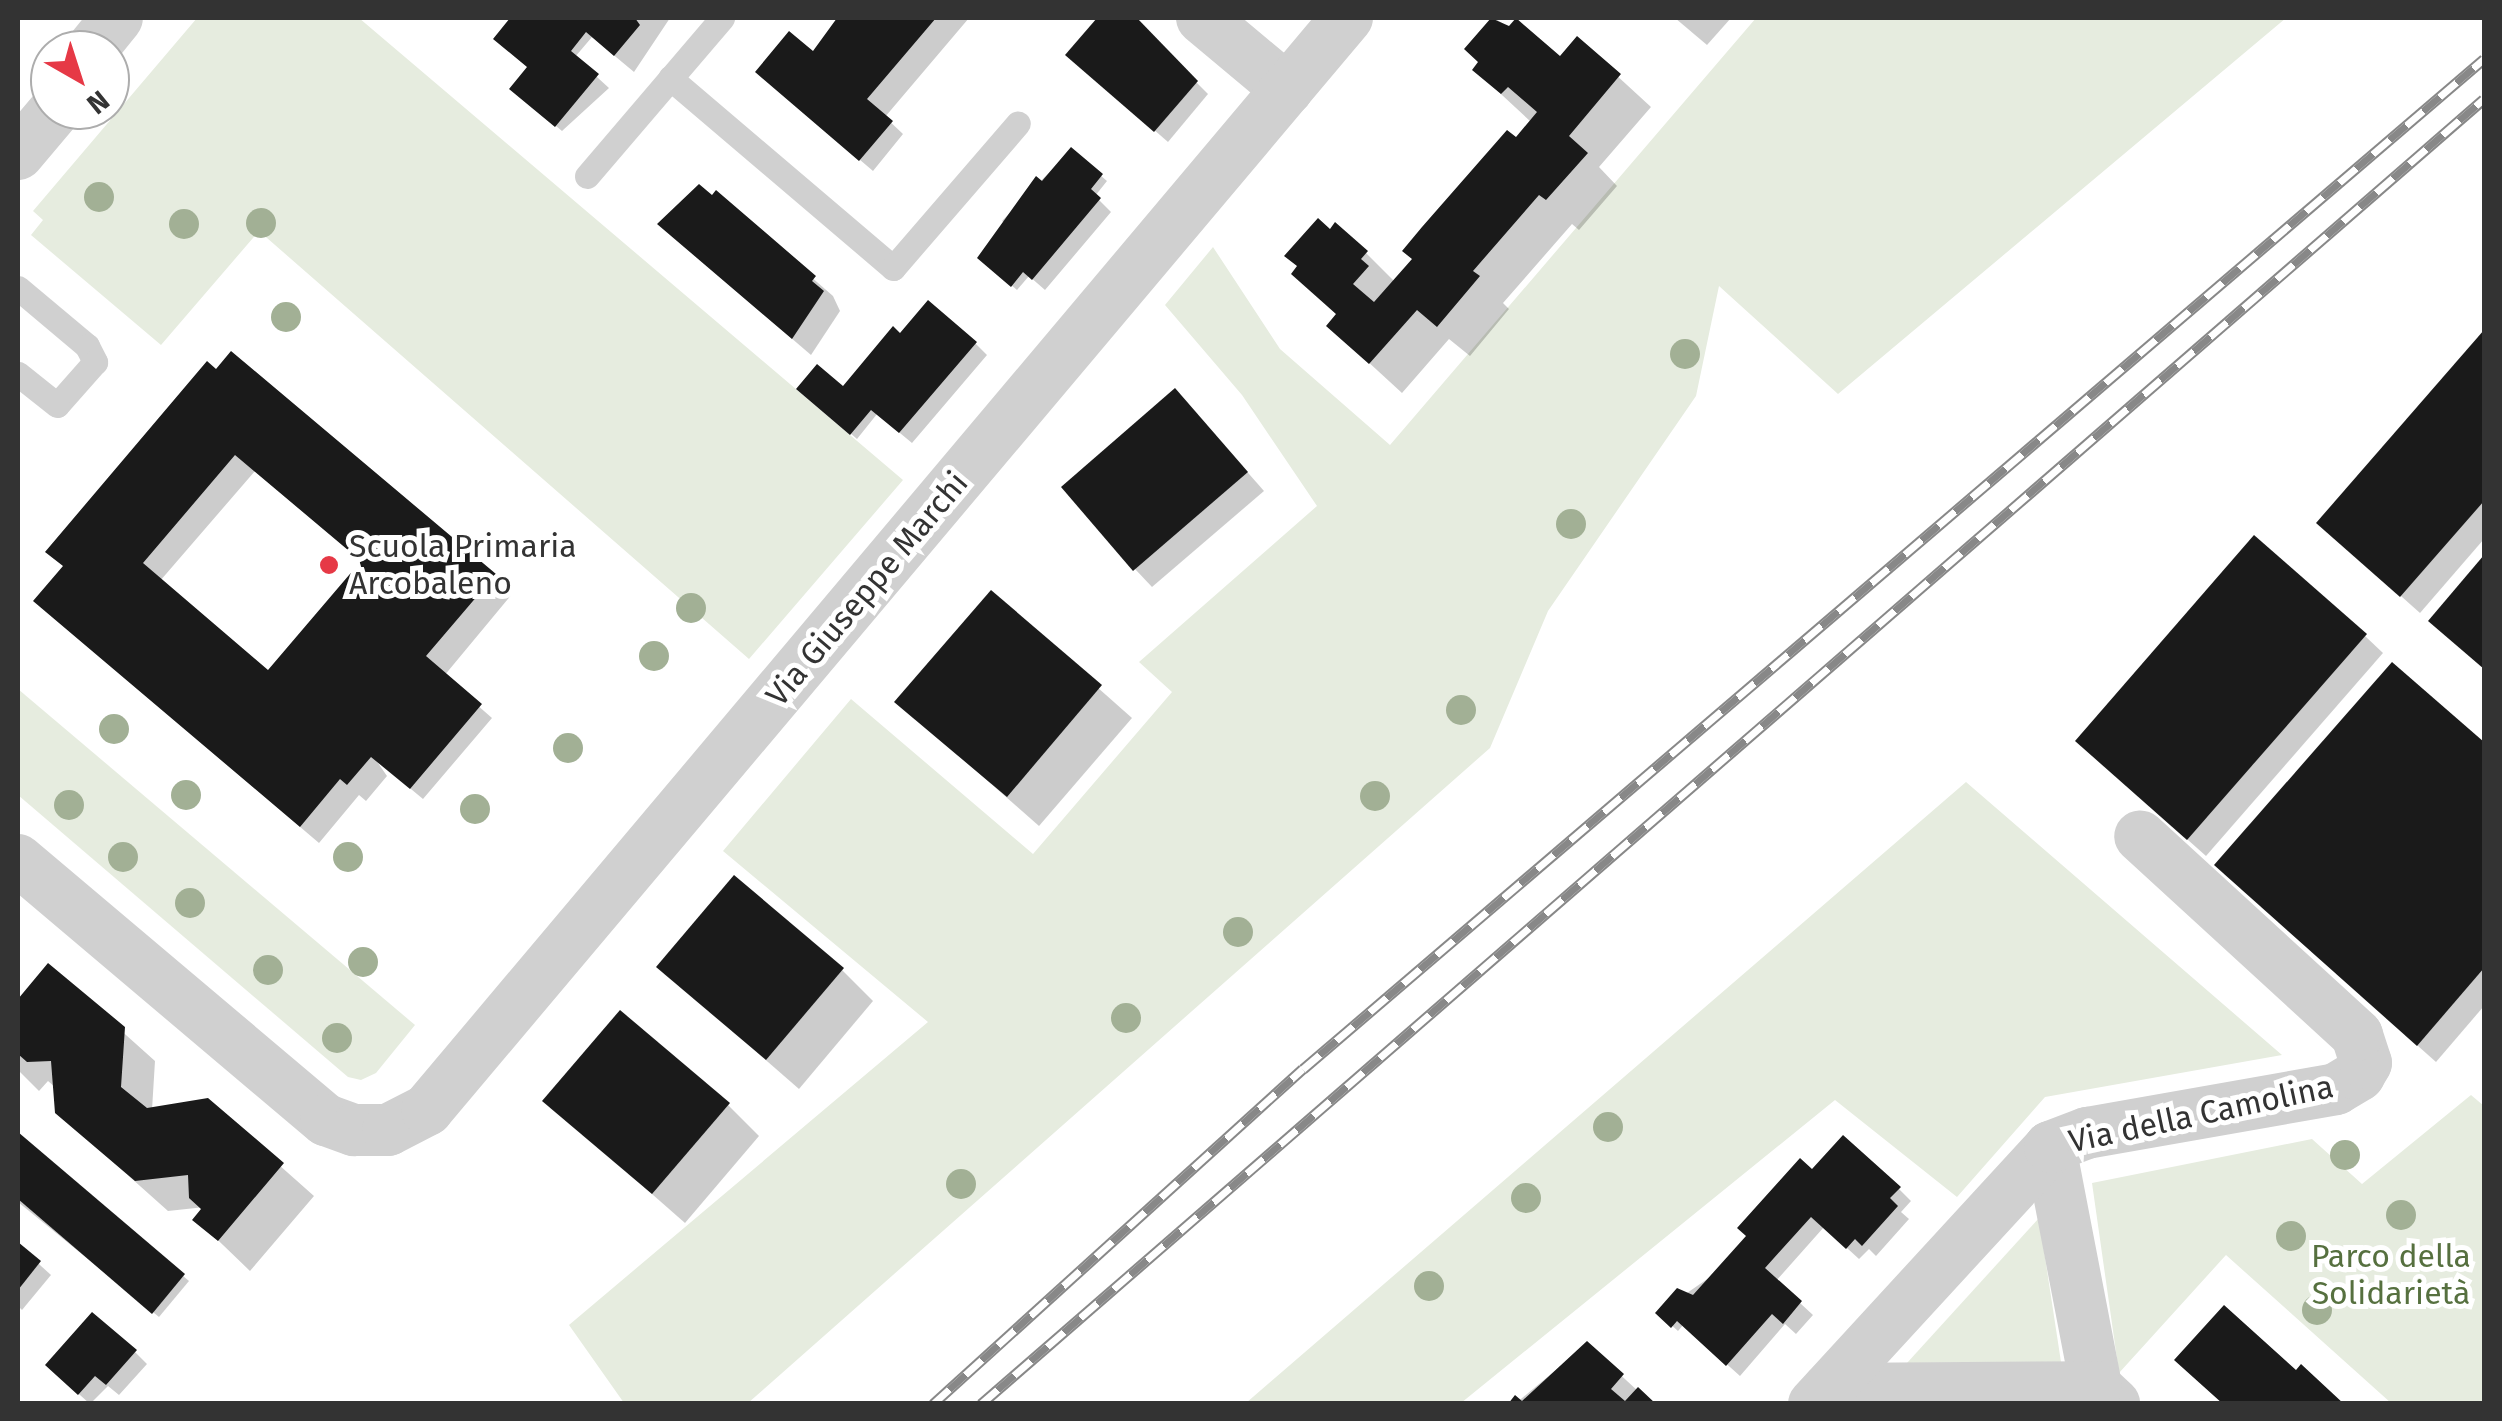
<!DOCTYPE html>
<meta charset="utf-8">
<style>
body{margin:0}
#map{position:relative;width:2502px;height:1421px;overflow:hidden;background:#fff;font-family:"Fira Sans",sans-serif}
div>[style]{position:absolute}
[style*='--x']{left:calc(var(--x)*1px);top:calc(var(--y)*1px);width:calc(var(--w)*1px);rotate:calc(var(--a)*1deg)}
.green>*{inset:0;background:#e6ecdf}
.shadow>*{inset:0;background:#0003}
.building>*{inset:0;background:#1a1a1a}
.lane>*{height:25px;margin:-12.5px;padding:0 12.5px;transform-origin:12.5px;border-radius:12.5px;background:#d0d0d0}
.street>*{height:52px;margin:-26px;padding:0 26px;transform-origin:26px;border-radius:26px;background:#d0d0d0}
.rail>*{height:11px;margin-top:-5.5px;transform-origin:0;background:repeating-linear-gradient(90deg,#fff 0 22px,#888 0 44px);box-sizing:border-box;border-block:2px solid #888}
.trees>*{width:30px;height:30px;margin:-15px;border-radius:50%;background:#a2b095}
.dots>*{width:28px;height:28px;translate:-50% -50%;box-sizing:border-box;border:5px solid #fff;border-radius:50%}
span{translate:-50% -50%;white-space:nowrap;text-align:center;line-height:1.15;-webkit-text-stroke:10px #fff;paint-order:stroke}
.poi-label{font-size:32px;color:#333}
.left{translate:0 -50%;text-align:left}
.street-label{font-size:32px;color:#333}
.park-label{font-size:32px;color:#56703f}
.frame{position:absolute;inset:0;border:20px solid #333;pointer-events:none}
.north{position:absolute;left:30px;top:30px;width:100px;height:100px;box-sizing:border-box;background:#fff;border:2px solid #adadad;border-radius:50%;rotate:141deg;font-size:28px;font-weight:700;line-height:40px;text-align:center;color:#333}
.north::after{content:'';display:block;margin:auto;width:35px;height:45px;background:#e63946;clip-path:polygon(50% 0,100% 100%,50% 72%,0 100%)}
</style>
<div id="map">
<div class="green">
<div style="clip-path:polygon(197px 18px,359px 18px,903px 480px,749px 659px,259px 231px,161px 345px,31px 235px,43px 220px,33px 211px)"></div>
<div style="clip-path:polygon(1756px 18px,2286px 18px,1838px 394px,1719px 286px,1696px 396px,1548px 611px,1490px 748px,748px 1403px,624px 1403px,569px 1325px,928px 1022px,723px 851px,851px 699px,1033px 854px,1172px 692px,1139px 662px,1317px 506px,1242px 395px,1165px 305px,1213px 247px,1280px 349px,1390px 445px)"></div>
<div style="clip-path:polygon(18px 689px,415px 1025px,376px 1073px,361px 1080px,348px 1077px,18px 795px)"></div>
<div style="clip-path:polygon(1966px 782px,2282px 1055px,2045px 1097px,1957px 1197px,1835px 1100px,1461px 1403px,1246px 1403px)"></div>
<div style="clip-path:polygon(2471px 1095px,2484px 1106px,2484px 1403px,2391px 1403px,2226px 1255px,2119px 1373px,2092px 1183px,2312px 1139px,2362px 1184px)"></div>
<div style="clip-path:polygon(2039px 1218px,2061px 1362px,1907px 1363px)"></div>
</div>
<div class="shadow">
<div style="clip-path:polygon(514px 18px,670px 18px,634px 72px,592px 37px,575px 57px,609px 88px,562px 131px,518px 94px,531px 67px,496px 39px)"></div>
<div style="clip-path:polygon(841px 18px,969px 18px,885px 117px,903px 134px,873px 171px,770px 83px,812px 54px)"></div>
<div style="clip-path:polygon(1100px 18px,1132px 18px,1208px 94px,1168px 142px,1068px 55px)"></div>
<div style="clip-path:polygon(1494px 18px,1560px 59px,1578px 40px,1651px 107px,1599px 167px,1617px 186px,1579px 230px,1572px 224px,1503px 303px,1509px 309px,1470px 356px,1449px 339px,1402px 393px,1329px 326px,1338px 316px,1294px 274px,1366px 253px,1395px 282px,1531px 122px,1475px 70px,1481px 62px,1467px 49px)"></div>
<div style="clip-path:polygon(1675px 18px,1731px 18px,1707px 45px)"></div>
<div style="clip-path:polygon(1071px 150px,1107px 181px,1095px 196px,1111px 212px,1045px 290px,1029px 276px,1017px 290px,980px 258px,1008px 226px,1002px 221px)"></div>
<div style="clip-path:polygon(716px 194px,833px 296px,840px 311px,811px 355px,678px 241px)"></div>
<div style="clip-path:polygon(2484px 334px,2484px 539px,2420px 613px,2319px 523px)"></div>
<div style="clip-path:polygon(901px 336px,975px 343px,987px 355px,912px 443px,877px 414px,857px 439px,805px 394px,843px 389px)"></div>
<div style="clip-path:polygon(evenodd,208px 365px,512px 594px,444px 676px,492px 718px,423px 799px,376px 760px,387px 776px,366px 801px,359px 795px,319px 843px,54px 618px,65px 567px,208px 365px,255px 471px,363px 562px,269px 673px,160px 581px,255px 471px)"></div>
<div style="clip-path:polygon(1192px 409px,1264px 491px,1152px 587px,1135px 569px)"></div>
<div style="clip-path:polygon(2484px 559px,2484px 669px,2431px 621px)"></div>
<div style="clip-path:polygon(991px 593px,1132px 718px,1039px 826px,898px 702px)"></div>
<div style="clip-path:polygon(2365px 636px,2383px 653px,2206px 856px,2097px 759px)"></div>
<div style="clip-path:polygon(2392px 665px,2484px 745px,2484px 1006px,2436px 1062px,2235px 883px)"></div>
<div style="clip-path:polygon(49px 966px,155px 1061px,152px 1110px,207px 1101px,314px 1196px,250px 1271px,196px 1219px,205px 1207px,168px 1211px,57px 1112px,56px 1088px,48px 1081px,39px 1091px,18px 1070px,18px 1003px)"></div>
<div style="clip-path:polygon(659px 967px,842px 970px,873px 1001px,799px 1089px)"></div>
<div style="clip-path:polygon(546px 1101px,728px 1105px,759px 1136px,685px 1223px)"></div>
<div style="clip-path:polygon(18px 1135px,189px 1281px,159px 1317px,18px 1202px)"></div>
<div style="clip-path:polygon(1812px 1173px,1899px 1189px,1911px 1201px,1901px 1212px,1909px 1219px,1876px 1256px,1869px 1249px,1859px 1259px,1824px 1227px,1776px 1281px,1813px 1315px,1796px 1334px,1785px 1324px,1740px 1376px,1683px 1325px,1678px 1331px,1658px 1313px,1729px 1264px)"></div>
<div style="clip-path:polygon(18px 1245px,51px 1275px,22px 1310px,18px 1306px)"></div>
<div style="clip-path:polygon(1587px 1344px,1652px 1404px,1515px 1404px)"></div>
<div style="clip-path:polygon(135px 1352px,147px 1364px,119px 1395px,108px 1386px,90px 1404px,60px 1377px)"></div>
</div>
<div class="building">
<div style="clip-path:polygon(510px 18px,635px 18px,640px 25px,614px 56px,586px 32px,571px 51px,599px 74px,555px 127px,509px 89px,527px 67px,493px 39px)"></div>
<div style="clip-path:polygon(837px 18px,936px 18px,867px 99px,893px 121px,859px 161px,755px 72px,789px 31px,813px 51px)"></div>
<div style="clip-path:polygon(1097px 18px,1137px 18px,1198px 81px,1154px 132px,1065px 55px)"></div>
<div style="clip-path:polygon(1491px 18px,1509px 26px,1516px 18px,1560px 56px,1577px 36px,1621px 74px,1569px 136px,1588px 153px,1546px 200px,1539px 195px,1473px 271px,1480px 276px,1437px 327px,1417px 310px,1369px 364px,1326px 326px,1336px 314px,1291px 274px,1297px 266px,1284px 256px,1318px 218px,1330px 229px,1335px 222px,1368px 251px,1361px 259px,1369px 266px,1353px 284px,1374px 302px,1412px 259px,1402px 251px,1422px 227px,1507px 130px,1516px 137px,1537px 112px,1508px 87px,1501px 94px,1472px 70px,1478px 62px,1464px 49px)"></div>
<div style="clip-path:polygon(1071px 147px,1103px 174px,1091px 189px,1101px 198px,1032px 280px,1023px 272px,1011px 287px,977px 258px,1036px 176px,1042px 181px)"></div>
<div style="clip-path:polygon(699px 184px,712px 195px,716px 190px,816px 276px,812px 281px,824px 291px,792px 339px,657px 224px)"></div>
<div style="clip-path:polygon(928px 300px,977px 342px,899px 433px,871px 410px,850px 435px,796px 389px,817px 364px,843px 386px,893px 326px,900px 333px)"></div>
<div style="clip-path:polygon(2484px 330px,2484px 501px,2400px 597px,2316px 523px)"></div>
<div style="clip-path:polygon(evenodd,231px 351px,496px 574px,426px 656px,482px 704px,410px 789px,371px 757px,347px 785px,340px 779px,300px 827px,33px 601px,63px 566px,45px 552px,207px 361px,216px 369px,231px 351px,235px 455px,361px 561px,268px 670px,143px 563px,235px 455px)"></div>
<div style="clip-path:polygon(1175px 388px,1248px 472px,1133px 571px,1061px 487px)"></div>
<div style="clip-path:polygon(2254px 535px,2367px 634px,2187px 840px,2075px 741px)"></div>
<div style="clip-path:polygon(2484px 555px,2484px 669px,2428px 621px)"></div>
<div style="clip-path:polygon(991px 590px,1102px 685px,1007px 797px,894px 702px)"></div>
<div style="clip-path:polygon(2392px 662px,2484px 742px,2484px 968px,2417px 1046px,2214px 865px)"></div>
<div style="clip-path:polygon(734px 875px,844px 968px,766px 1060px,656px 967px)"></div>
<div style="clip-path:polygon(48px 963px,125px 1027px,121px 1087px,147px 1108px,208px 1098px,284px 1163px,218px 1241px,192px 1220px,201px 1209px,189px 1198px,188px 1175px,135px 1181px,55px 1113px,51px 1061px,27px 1062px,18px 1054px,18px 999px)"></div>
<div style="clip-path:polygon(620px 1010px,730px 1103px,652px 1194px,542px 1101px)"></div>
<div style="clip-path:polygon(18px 1132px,185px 1274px,152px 1314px,18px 1199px)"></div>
<div style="clip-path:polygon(1843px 1135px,1901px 1187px,1890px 1198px,1898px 1206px,1862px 1246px,1855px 1239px,1846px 1249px,1811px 1217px,1765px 1268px,1802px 1301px,1783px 1324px,1772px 1314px,1726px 1366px,1677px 1321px,1671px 1328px,1655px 1313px,1677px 1288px,1693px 1295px,1746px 1236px,1737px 1228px,1800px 1158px,1812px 1169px)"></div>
<div style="clip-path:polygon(18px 1242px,41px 1261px,18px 1290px)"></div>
<div style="clip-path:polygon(2224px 1305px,2296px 1370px,2301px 1364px,2344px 1404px,2223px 1404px,2174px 1360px)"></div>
<div style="clip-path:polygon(92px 1312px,137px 1350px,106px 1385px,95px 1376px,78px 1395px,45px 1365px)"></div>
<div style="clip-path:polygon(1587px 1341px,1624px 1374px,1611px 1389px,1625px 1401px,1638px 1387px,1656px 1404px,1508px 1404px,1515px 1395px,1522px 1401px)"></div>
</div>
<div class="lane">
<div style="--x:670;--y:78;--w:293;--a:40.4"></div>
<div style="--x:893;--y:268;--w:191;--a:-49.2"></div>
<div style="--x:587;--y:176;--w:208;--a:-49.5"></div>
<div style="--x:18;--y:288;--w:90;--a:40"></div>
<div style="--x:87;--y:346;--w:18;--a:63"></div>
<div style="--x:95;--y:362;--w:57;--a:131.5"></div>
<div style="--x:57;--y:405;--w:50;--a:-141.5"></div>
</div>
<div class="street">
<div style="--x:1202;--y:18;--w:111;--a:39.9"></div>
<div style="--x:91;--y:50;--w:41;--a:-50.9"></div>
<div style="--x:18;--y:154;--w:57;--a:-49.9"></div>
<div style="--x:18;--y:860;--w:403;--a:40.2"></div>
<div style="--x:326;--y:1120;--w:30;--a:20"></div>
<div style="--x:354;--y:1130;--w:34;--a:0"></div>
<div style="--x:388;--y:1130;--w:44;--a:-27.1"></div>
<div style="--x:427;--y:1110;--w:1428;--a:-49.89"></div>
<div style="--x:2050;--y:1147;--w:244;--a:79.1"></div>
<div style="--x:2096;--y:1387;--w:25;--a:43"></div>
<div style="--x:1828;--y:1389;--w:268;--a:-0.4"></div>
<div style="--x:1814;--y:1404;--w:349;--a:-47.4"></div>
<div style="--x:2050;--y:1147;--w:40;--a:-21"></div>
<div style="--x:2087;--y:1133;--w:253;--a:-10"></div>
<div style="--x:2336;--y:1089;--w:27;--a:-31"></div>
<div style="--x:2359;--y:1075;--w:14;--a:-60"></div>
<div style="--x:2366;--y:1063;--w:29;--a:-108"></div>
<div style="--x:2357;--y:1035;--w:294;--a:-137.5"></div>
</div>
<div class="rail">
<div style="--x:933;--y:1404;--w:499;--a:-42.2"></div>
<div style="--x:1303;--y:1069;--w:1554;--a:-40.54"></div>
<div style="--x:981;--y:1404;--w:1990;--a:-40.97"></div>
</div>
<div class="trees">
<div style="left:99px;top:197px"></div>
<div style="left:261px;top:223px"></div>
<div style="left:184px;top:224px"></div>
<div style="left:286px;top:317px"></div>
<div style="left:1685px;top:354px"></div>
<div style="left:1571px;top:524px"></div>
<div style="left:691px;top:608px"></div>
<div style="left:654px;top:656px"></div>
<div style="left:1461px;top:710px"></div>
<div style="left:114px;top:729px"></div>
<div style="left:568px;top:748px"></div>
<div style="left:186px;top:795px"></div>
<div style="left:1375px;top:796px"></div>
<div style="left:69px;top:805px"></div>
<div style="left:475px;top:809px"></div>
<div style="left:123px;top:857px"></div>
<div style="left:348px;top:857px"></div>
<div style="left:190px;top:903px"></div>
<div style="left:1238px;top:932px"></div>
<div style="left:363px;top:962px"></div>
<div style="left:268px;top:970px"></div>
<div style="left:1126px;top:1018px"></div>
<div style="left:337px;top:1038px"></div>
<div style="left:1608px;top:1127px"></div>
<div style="left:2345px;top:1155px"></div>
<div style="left:961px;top:1184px"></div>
<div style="left:1526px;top:1198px"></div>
<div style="left:2401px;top:1215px"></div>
<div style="left:2291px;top:1236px"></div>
<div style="left:1429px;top:1286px"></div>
<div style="left:2317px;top:1310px"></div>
</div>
<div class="dots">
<div style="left:329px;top:565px;background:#e63946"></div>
</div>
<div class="poi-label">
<span class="left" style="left:349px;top:565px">Scuola Primaria<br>Arcobaleno</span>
</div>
<div class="street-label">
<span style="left:867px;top:589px;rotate:-50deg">Via Giuseppe Marchi</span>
<span style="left:2201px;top:1114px;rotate:-12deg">Via della Camolina</span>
</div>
<div class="park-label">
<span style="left:2391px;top:1275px">Parco della<br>Solidarietà</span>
</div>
<div class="frame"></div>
<div class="north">N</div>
</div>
